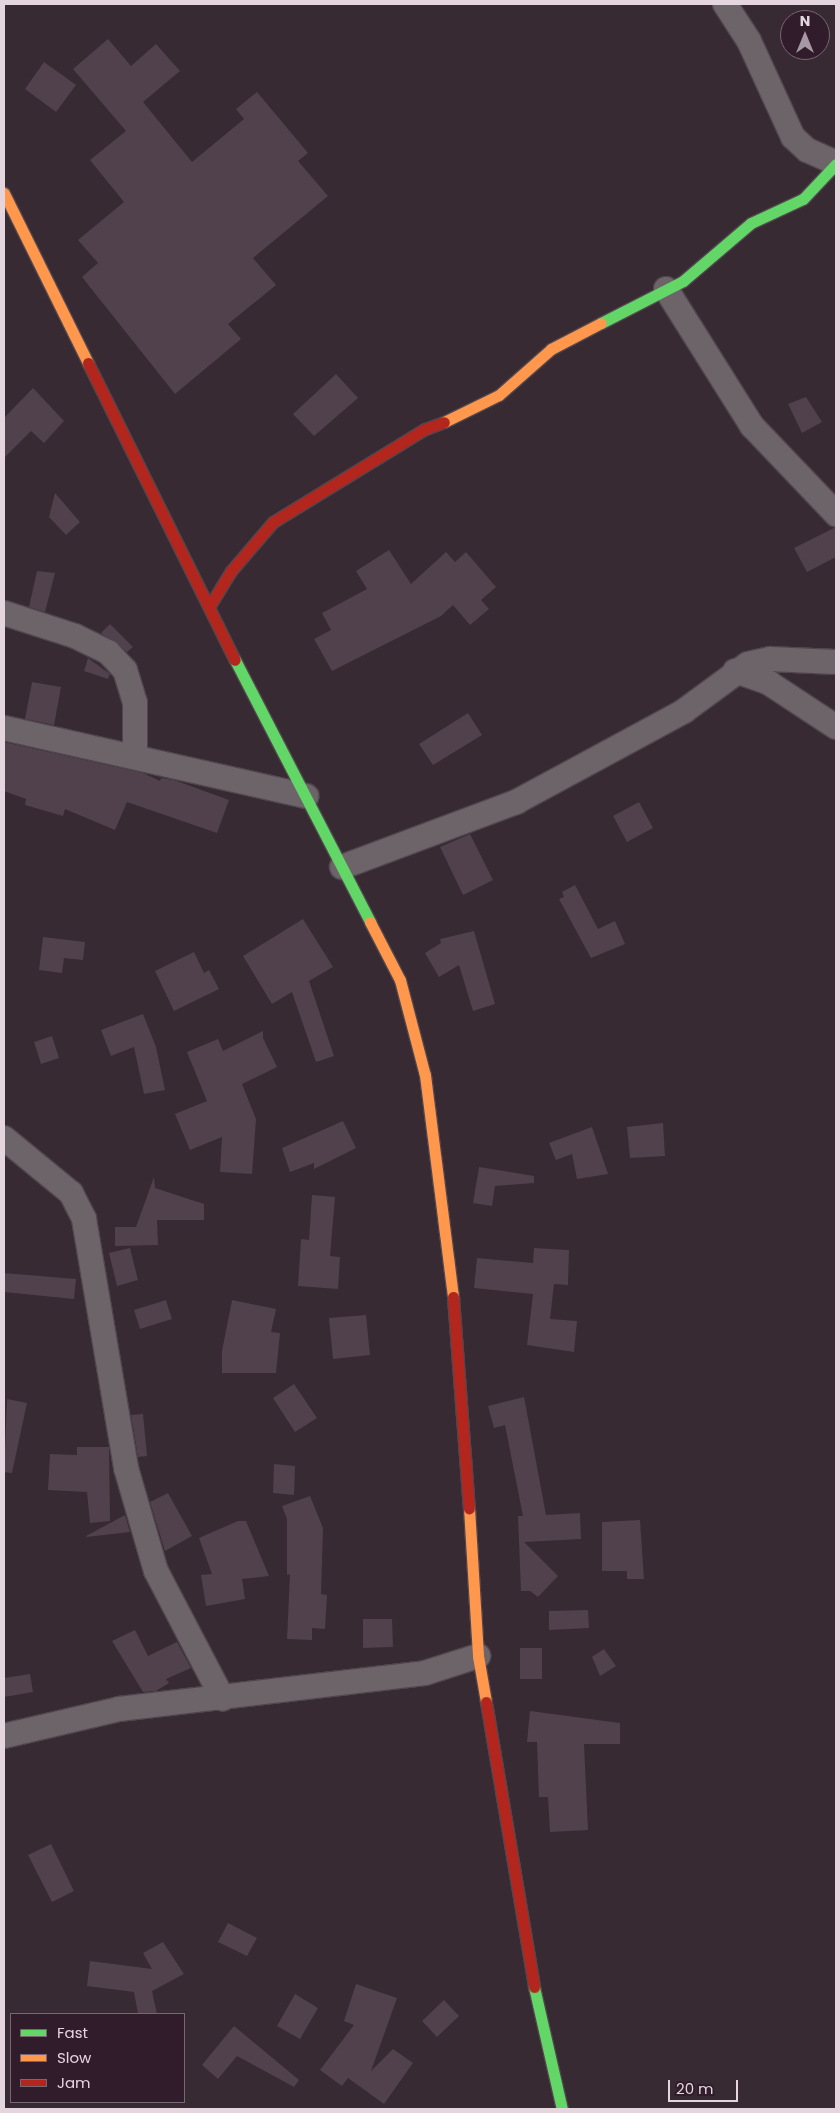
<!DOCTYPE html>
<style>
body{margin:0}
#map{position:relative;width:840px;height:2113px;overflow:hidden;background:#372a33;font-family:Poppins,sans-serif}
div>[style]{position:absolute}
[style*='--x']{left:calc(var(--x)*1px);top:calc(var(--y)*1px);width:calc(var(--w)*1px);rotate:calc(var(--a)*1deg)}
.building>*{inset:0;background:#50414c}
.roads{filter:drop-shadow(1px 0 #51464e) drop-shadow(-1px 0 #51464e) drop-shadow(0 1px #51464e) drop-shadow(0 -1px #51464e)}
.street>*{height:24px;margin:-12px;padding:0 12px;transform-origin:12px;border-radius:12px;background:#6d646a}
.fast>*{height:11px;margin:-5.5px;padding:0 5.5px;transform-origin:5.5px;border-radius:5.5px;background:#63d668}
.slow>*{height:11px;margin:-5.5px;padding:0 5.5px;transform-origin:5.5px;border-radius:5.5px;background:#ff974d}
.jam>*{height:11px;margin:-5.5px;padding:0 5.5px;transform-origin:5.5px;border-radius:5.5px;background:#b3261e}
span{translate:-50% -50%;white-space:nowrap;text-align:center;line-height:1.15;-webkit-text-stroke:5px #311c2b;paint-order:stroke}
.frame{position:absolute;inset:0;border:5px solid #e4d5df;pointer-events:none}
.legend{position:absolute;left:10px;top:2013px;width:175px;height:90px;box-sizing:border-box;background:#311c2b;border:1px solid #796673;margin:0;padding:6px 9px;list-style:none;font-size:15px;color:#e4d5df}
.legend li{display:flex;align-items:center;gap:10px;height:25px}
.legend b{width:25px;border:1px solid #796673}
.north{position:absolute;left:780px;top:10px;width:50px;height:50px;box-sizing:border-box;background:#311c2b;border:1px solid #796673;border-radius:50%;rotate:0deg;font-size:14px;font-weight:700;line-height:20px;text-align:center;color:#e4d5df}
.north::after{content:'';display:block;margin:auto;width:18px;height:22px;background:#a799a3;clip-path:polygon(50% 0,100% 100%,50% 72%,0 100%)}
.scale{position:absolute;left:668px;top:2080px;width:70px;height:22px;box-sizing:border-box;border:2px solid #e4d5df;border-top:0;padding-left:6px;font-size:15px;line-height:18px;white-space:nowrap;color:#e4d5df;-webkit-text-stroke:4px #311c2b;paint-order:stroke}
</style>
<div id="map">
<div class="building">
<div style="clip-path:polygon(108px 39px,131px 66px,156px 44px,180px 71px,143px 102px,192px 162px,244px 119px,236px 109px,257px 92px,308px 153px,298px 161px,328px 196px,253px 258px,276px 285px,228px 324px,241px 339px,175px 394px,82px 277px,98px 263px,78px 240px,124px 202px,90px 160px,126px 131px,73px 69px)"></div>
<div style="clip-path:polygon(44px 62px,76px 85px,56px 112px,25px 89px)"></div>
<div style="clip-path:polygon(336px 374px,358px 398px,314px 436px,293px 414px)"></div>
<div style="clip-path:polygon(33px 388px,64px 421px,44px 443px,31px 431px,4px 458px,4px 418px)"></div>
<div style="clip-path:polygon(806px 397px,822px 422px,802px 433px,788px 404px)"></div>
<div style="clip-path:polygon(55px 493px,80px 522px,66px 535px,49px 517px)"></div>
<div style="clip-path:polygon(836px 527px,836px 557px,807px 572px,794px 548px)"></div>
<div style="clip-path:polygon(389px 550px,411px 584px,446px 552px,455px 562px,466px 552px,496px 587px,481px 600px,489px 609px,470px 625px,453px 605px,441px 616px,332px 671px,314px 639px,331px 630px,322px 613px,367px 589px,356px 571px)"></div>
<div style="clip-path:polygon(37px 571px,55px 573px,45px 612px,29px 607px)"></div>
<div style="clip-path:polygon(110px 624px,133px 647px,127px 652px,101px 633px)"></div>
<div style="clip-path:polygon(88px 658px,110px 674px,108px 679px,84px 671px)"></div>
<div style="clip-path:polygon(32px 682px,61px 687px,54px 725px,25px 719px)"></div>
<div style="clip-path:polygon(468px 713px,482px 735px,433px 765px,419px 744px)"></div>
<div style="clip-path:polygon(4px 742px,143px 773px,160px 781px,161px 778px,174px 780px,229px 800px,217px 833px,127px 802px,115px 830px,65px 809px,63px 816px,25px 805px,26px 799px,4px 791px)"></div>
<div style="clip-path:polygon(639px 802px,653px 828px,627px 842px,613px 816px)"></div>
<div style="clip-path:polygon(470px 834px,493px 880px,463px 895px,440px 847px)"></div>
<div style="clip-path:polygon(575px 885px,598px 929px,615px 921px,625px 944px,591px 958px,559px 899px,564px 897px,562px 892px)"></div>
<div style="clip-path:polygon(303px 919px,333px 967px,309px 981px,334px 1056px,316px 1062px,292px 992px,272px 1004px,243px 956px)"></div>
<div style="clip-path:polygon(474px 931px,495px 1004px,473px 1011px,459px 965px,439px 977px,425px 953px,441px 943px,440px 939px)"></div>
<div style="clip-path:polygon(43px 937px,85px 942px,83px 960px,64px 958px,62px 973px,39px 970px)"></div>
<div style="clip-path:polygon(194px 952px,204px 973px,209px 970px,219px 989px,174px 1011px,155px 971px)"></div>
<div style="clip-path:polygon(143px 1014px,156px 1047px,165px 1090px,144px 1094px,134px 1047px,111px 1056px,101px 1030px)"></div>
<div style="clip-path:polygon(263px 1031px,263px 1038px,277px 1067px,242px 1084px,256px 1119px,252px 1174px,220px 1172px,222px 1137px,190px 1150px,175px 1114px,207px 1101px,187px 1052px,218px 1039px,223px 1051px)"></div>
<div style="clip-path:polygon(52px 1036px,59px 1058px,41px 1064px,34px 1042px)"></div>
<div style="clip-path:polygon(343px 1121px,356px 1148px,314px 1169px,314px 1163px,290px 1172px,282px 1148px)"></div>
<div style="clip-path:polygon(663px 1123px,665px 1156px,630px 1158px,627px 1127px)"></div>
<div style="clip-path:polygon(592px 1127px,608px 1174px,577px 1179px,572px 1154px,556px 1160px,549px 1143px)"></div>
<div style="clip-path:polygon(479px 1167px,534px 1176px,534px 1183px,495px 1186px,492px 1206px,473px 1203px)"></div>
<div style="clip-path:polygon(154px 1177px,155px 1188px,204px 1204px,204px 1220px,157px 1220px,158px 1245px,115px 1246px,115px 1227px,136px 1227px)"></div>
<div style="clip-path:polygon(312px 1195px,335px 1197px,330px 1256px,340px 1257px,338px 1289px,298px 1286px,301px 1239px,309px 1240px)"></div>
<div style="clip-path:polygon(130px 1248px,138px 1280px,117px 1286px,109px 1253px)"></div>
<div style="clip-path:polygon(534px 1248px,569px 1250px,568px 1285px,554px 1284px,550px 1319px,577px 1321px,574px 1352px,527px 1345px,533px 1294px,474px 1288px,477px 1258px,533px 1263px)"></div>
<div style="clip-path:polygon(4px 1273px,76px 1279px,74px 1299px,4px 1292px)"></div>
<div style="clip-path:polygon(166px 1300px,172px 1319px,140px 1329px,134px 1310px)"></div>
<div style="clip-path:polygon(232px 1300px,276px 1309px,271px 1332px,280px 1333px,276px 1373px,222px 1373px,222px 1351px)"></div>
<div style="clip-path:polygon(366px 1315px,370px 1355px,333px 1359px,329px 1318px)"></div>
<div style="clip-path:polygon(294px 1384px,317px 1418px,295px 1432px,273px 1398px)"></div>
<div style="clip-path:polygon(524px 1397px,546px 1515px,580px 1513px,581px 1539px,524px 1542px,558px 1576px,538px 1597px,530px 1591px,521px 1591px,518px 1516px,523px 1516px,505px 1425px,494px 1428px,488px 1406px)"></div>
<div style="clip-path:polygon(7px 1399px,27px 1403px,12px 1473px,4px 1472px)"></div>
<div style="clip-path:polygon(143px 1414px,147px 1456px,138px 1457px,131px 1415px)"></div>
<div style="clip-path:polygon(77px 1447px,109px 1447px,110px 1521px,90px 1523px,87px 1492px,48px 1490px,50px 1454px,77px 1455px)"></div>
<div style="clip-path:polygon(274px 1464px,295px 1466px,294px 1495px,273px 1493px)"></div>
<div style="clip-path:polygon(168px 1493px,192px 1536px,165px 1551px,150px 1502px)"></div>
<div style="clip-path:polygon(310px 1496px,323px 1528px,321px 1594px,327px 1595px,325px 1629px,312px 1628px,312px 1640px,287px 1639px,290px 1574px,287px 1575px,287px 1519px,282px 1506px)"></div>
<div style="clip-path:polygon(125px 1515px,130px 1532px,87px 1537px,86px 1536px)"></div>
<div style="clip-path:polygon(640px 1520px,644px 1579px,627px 1579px,627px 1571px,602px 1571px,602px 1522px)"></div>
<div style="clip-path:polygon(238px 1521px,246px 1521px,269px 1576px,242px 1579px,245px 1599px,206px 1606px,201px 1575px,212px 1574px,199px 1538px)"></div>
<div style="clip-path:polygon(588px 1610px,589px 1628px,549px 1630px,549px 1611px)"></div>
<div style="clip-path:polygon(363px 1619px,392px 1619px,393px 1647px,363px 1648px)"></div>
<div style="clip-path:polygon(135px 1630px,148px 1656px,177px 1642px,191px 1668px,166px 1679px,169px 1683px,156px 1691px,143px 1692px,112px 1641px)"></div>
<div style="clip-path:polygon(520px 1648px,542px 1648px,542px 1679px,520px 1679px)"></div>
<div style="clip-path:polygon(604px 1649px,616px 1666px,600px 1676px,592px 1657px)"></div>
<div style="clip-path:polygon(30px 1674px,33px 1692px,4px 1697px,4px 1678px)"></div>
<div style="clip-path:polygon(530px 1711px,620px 1723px,620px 1744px,584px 1744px,588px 1830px,550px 1832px,548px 1797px,539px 1797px,537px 1742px,527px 1742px)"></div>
<div style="clip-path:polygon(51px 1844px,74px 1891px,52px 1902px,28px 1855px)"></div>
<div style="clip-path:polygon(228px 1923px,257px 1938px,247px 1956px,218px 1942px)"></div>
<div style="clip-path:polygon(163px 1942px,184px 1974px,152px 1991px,157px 2014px,138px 2014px,134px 1992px,87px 1986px,90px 1961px,152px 1969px,143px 1953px)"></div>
<div style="clip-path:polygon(356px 1984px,397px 1998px,371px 2071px,393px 2049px,413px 2063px,384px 2104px,348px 2078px,342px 2086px,320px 2070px,354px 2025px,344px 2021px)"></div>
<div style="clip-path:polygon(295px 1994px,318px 2008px,300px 2039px,277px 2026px)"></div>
<div style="clip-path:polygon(444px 2000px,459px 2016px,437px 2037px,422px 2021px)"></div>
<div style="clip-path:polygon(234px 2026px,299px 2080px,294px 2087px,237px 2056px,218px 2079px,202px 2065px)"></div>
</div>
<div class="roads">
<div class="street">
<div style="--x:725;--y:4;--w:44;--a:57"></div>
<div style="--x:749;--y:41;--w:106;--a:65.4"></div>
<div style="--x:793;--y:137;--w:19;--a:43"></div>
<div style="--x:807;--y:150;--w:32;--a:24"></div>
<div style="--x:666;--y:289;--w:162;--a:57.9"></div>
<div style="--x:752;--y:426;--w:122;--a:46.3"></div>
<div style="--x:4;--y:613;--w:75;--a:17.9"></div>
<div style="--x:75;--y:636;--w:37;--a:26"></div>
<div style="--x:108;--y:652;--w:25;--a:47"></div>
<div style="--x:125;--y:670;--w:34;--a:73"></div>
<div style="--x:135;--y:703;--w:54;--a:90"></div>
<div style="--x:735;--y:671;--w:36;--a:19"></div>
<div style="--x:769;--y:683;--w:80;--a:33.3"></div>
<div style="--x:4;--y:728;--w:310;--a:12.7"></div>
<div style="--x:342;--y:867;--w:186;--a:-20.5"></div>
<div style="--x:516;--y:802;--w:191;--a:-28.4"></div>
<div style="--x:684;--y:711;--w:79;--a:-36.3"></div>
<div style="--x:748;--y:664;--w:23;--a:-13"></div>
<div style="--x:770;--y:659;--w:66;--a:2.6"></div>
<div style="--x:4;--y:1138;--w:87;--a:39.4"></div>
<div style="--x:71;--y:1193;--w:29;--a:63"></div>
<div style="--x:84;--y:1219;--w:253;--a:80.4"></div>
<div style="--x:126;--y:1468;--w:107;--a:73.8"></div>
<div style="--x:156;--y:1571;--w:144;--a:62.4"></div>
<div style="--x:4;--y:1736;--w:118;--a:-13.2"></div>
<div style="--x:119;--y:1709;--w:308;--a:-6.7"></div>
<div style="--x:425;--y:1673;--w:56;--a:-17.8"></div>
</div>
<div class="fast">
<div style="--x:601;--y:323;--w:92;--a:-27.1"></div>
<div style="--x:683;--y:281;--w:89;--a:-40.5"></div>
<div style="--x:751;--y:223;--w:57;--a:-24.8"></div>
<div style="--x:803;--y:199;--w:48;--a:-46.7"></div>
<div style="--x:235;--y:660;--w:295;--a:62.7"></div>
<div style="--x:534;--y:1987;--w:125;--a:77.1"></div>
</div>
<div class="slow">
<div style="--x:4;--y:193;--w:190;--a:63.7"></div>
<div style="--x:444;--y:422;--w:61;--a:-26.1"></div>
<div style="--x:499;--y:395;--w:69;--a:-41.5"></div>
<div style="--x:551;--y:349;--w:56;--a:-27.5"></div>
<div style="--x:370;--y:922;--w:65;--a:62.7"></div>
<div style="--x:400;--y:980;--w:98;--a:75.3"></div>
<div style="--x:425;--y:1075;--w:224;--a:82.8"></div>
<div style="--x:469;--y:1508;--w:148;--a:86.5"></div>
<div style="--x:478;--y:1656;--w:47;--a:80.1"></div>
</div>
<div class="jam">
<div style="--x:88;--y:363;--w:331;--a:63.7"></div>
<div style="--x:209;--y:607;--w:42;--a:-58.6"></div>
<div style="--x:231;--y:571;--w:65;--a:-49.4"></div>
<div style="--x:273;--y:522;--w:178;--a:-31.5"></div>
<div style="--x:425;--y:429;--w:20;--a:-20"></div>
<div style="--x:453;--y:1297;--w:212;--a:85.7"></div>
<div style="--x:486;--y:1702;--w:289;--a:80.4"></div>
</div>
</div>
<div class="frame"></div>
<ul class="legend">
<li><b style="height:6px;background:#63d668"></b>Fast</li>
<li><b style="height:6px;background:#ff974d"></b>Slow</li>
<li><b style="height:6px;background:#b3261e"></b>Jam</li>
</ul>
<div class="north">N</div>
<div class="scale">20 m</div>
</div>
